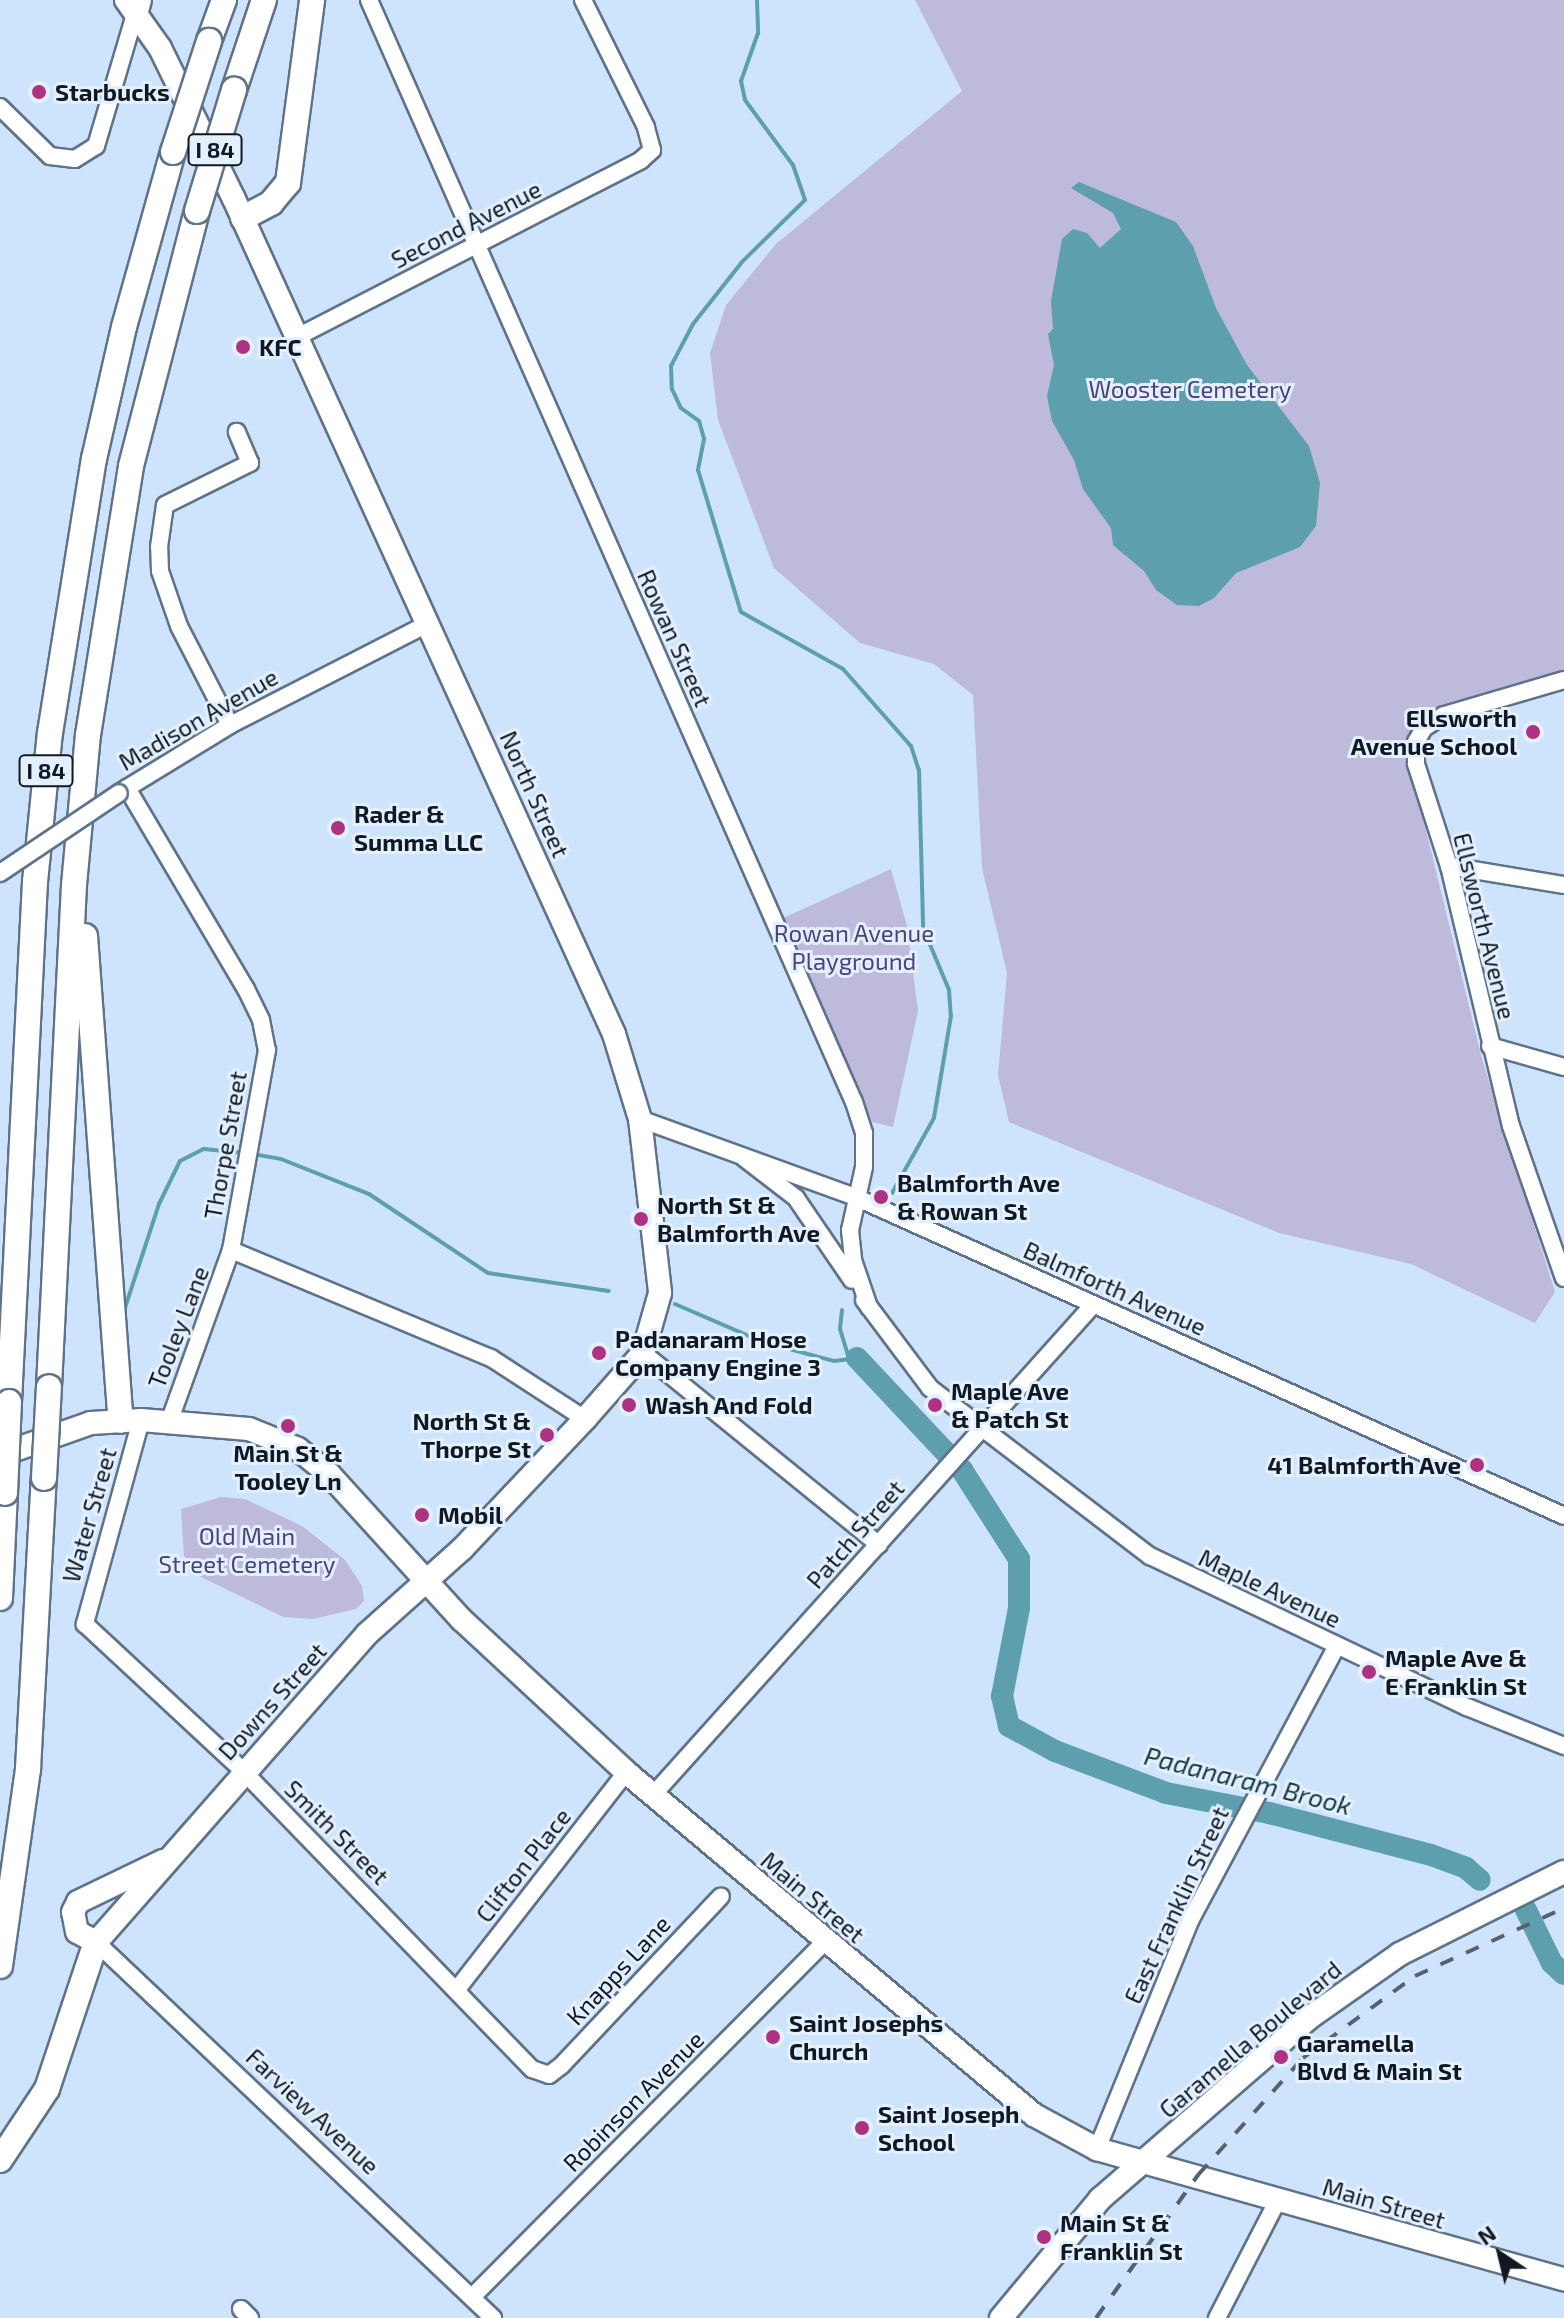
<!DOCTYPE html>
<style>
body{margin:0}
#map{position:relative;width:1564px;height:2318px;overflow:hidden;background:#cee4fc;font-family:"Exo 2",sans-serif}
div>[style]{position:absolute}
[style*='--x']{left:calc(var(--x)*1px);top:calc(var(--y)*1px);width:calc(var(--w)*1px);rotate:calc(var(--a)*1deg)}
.green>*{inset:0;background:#bdbadb}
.water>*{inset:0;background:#5d9fad}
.stream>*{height:4px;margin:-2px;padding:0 2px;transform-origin:2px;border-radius:2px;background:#5d9fad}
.river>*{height:22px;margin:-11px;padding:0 11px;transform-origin:11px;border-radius:11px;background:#5d9fad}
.roads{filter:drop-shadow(2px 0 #5f7288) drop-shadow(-2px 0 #5f7288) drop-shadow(0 2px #5f7288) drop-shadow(0 -2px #5f7288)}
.minor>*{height:16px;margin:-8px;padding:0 8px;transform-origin:8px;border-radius:8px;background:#fff}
.major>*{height:22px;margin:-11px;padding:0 11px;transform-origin:11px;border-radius:11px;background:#fff}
.highway>*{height:24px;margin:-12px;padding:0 12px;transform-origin:12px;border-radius:12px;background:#fff}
.rail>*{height:4px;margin-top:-2px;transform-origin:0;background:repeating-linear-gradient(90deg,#556170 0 14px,transparent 0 28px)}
.bridges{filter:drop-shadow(2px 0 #5f7288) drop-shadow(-2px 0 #5f7288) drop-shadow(0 2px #5f7288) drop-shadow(0 -2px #5f7288)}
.minor-bridge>*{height:16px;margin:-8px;padding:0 8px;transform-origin:8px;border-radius:8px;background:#fff}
.highway-bridge>*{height:24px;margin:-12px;padding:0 12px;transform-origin:12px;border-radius:12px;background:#fff}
.dots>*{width:22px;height:22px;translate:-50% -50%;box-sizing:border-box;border:4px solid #e3f0ff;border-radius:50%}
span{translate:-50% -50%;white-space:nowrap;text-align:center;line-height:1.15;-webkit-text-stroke:6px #e3f0ff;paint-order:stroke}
.shield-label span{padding:2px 6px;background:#e3f0ff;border:2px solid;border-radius:6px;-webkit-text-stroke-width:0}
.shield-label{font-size:22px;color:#111821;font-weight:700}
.poi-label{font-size:24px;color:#111821;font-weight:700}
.left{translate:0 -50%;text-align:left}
.right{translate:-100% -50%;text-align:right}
.street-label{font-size:24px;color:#111821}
.park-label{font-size:24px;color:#4d4280}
.water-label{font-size:26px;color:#17383f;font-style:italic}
.north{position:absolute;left:1460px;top:2214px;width:80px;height:80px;-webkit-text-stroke:6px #e3f0ff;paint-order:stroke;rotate:325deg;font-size:22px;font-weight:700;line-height:32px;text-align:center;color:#111821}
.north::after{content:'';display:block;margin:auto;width:28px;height:36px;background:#111821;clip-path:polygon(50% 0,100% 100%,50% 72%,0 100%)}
</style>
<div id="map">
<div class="green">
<div style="clip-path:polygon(915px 0,1564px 0,1564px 672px,1440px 710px,1414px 727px,1405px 745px,1482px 1059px,1555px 1292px,1535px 1323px,1411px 1264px,1279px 1233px,1009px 1122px,998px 1075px,1007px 973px,982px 868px,973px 695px,934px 664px,860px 643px,774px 568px,718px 420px,710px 353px,726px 305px,776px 244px,962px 91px)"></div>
<div style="clip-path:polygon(891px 869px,907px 926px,918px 1011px,893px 1127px,872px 1122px,781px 919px)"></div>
<div style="clip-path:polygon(221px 1497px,245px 1499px,302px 1526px,345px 1560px,362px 1586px,364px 1601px,356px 1609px,313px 1619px,283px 1617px,201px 1577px,184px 1556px,181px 1509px)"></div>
</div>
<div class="water">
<div style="clip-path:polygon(1079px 182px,1176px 222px,1193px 246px,1216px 308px,1247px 365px,1309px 446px,1320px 483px,1316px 526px,1300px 547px,1236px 573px,1214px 598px,1199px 606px,1177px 605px,1156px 590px,1144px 571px,1113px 545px,1111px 528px,1083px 489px,1074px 460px,1052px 421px,1047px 396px,1054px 365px,1048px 334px,1053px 329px,1051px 301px,1062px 239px,1073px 229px,1087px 233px,1100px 248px,1121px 229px,1113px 213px,1071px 188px)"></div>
</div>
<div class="stream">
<div style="--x:757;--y:0;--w:33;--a:88"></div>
<div style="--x:758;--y:33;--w:51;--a:109.5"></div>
<div style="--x:741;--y:81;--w:19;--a:78"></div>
<div style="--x:745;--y:100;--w:81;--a:53.6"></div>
<div style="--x:793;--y:165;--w:37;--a:71"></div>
<div style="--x:805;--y:200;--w:88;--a:135.5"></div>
<div style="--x:742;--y:262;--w:79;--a:128.3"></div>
<div style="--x:693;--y:324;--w:47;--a:117.6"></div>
<div style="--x:671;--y:366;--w:23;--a:88"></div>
<div style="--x:672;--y:389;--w:21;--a:65"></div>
<div style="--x:681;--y:408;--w:22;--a:36"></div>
<div style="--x:699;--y:421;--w:19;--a:74"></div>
<div style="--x:704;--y:439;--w:32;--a:101"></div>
<div style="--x:698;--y:470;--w:148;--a:73.2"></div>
<div style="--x:741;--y:612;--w:117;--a:29.2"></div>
<div style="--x:843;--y:669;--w:103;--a:48.6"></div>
<div style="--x:911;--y:746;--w:25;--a:72"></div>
<div style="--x:919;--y:770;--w:158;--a:88.5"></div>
<div style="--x:923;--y:928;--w:67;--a:67.2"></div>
<div style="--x:949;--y:990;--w:26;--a:86"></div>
<div style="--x:951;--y:1016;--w:103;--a:99.5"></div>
<div style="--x:934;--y:1118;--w:86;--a:119.2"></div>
<div style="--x:253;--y:1154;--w:28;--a:10"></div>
<div style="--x:281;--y:1159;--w:95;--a:21.7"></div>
<div style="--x:369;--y:1194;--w:143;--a:33.6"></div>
<div style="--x:488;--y:1273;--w:122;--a:8.5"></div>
<div style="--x:675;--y:1304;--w:96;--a:23.4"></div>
<div style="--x:763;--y:1342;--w:73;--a:15"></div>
<div style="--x:834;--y:1361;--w:23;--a:-7"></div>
<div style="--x:842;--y:1310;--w:19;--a:96"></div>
<div style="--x:840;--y:1329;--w:27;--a:73"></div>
<div style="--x:848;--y:1355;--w:6;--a:18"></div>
<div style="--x:124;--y:1311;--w:113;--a:-71.9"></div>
<div style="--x:159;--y:1204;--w:48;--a:-64"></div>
<div style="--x:180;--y:1161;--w:27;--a:-27"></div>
<div style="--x:204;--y:1149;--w:41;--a:5.6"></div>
</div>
<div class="river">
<div style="--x:857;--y:1358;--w:154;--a:46.8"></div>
<div style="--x:962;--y:1470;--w:106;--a:57.4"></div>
<div style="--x:1019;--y:1559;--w:49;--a:90"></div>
<div style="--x:1019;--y:1608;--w:90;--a:100.9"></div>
<div style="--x:1002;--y:1696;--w:31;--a:77"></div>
<div style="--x:1009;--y:1726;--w:52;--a:28.5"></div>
<div style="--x:1055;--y:1751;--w:119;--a:20.7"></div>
<div style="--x:1166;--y:1793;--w:105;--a:11"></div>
<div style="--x:1269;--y:1813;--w:167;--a:14.5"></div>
<div style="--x:1431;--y:1855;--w:37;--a:20"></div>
<div style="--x:1466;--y:1868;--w:18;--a:41"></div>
<div style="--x:1526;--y:1910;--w:59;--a:63.9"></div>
<div style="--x:1552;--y:1963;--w:16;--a:43"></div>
</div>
<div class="roads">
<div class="minor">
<div style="--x:369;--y:0;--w:1204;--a:66.25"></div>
<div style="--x:854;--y:1102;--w:33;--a:72"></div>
<div style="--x:864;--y:1133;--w:34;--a:90"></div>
<div style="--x:864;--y:1167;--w:65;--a:102.5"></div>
<div style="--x:850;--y:1230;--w:30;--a:84"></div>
<div style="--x:853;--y:1260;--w:50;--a:71.2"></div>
<div style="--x:0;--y:107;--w:70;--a:44.4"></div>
<div style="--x:50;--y:156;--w:25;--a:7"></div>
<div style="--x:75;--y:159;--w:25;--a:-32"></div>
<div style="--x:96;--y:146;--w:141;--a:-73.5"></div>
<div style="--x:299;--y:336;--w:385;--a:-27.2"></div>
<div style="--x:641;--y:160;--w:15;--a:-42"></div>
<div style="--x:652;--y:150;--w:24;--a:-105"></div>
<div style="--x:646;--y:127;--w:142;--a:-116.4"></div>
<div style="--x:1564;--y:680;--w:125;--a:163.7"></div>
<div style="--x:1444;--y:715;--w:24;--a:147"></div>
<div style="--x:1424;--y:728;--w:16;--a:120"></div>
<div style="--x:1416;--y:742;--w:22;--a:90"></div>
<div style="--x:1416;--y:764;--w:107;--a:72.1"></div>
<div style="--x:1449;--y:866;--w:267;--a:76.6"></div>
<div style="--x:1511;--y:1126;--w:161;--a:70.8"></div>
<div style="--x:230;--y:725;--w:111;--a:-117.3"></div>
<div style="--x:179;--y:626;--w:58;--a:-109.1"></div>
<div style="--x:160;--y:571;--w:24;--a:-92"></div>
<div style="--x:159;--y:547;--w:42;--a:-81.9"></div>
<div style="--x:165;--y:505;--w:95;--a:-26.3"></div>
<div style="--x:250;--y:463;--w:34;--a:-113"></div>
<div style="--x:127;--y:788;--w:234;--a:59.4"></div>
<div style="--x:246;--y:989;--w:34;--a:64"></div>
<div style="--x:261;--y:1020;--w:31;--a:79"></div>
<div style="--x:267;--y:1050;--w:203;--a:100.2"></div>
<div style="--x:231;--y:1250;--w:183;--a:109.8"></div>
<div style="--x:119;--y:793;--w:130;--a:-31.5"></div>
<div style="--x:230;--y:725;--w:224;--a:-27.1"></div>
<div style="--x:1449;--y:866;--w:117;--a:9.4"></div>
<div style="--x:1490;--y:1046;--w:77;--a:15.8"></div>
<div style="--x:640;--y:1119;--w:229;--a:19.9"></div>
<div style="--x:855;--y:1197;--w:777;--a:24.22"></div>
<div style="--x:744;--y:1158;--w:66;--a:37.6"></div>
<div style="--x:796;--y:1198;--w:99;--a:55.7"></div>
<div style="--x:231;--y:1250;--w:282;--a:22.6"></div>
<div style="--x:491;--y:1358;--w:112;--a:33"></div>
<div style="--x:864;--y:1300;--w:110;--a:53.1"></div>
<div style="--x:930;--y:1388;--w:277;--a:37.4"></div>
<div style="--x:1150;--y:1556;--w:351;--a:25.5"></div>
<div style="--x:1467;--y:1707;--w:105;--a:21.9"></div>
<div style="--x:643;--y:1353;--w:304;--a:39.1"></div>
<div style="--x:141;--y:1420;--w:212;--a:105.4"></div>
<div style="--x:85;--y:1624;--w:217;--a:42.9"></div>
<div style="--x:244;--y:1772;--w:414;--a:45.9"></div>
<div style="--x:532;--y:2069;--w:18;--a:19"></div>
<div style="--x:549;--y:2075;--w:15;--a:-37"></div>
<div style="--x:561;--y:2066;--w:233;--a:-46.7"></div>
<div style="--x:653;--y:1795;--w:659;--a:-48.08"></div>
<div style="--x:96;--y:1942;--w:547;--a:43.44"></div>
<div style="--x:458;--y:1988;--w:274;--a:-52.1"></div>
<div style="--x:1097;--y:2149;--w:248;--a:-67.8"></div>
<div style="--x:1191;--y:1919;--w:310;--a:-61.9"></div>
<div style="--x:474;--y:2295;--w:499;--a:-45.2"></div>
<div style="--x:241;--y:2309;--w:13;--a:45"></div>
<div style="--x:1217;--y:2318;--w:133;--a:-62.7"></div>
</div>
<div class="major">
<div style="--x:126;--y:0;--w:59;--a:54.7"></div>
<div style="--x:160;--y:48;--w:168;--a:63.9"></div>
<div style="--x:234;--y:199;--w:917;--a:65.53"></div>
<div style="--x:614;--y:1034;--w:89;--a:73"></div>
<div style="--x:640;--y:1119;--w:175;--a:83.4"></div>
<div style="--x:660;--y:1293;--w:62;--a:105.8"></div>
<div style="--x:643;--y:1353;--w:88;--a:131.3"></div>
<div style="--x:585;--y:1419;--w:179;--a:133.4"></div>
<div style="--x:462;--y:1549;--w:127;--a:138.2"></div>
<div style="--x:367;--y:1634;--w:410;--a:131.3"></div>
<div style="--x:96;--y:1942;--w:21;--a:-152"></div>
<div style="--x:77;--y:1932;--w:20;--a:-101"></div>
<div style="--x:73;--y:1912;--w:11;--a:-63"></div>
<div style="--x:78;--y:1902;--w:94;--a:-25.8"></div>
<div style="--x:0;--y:1455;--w:96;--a:-19.4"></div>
<div style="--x:91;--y:1423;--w:50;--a:-3.4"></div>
<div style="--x:141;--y:1420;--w:108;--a:4.8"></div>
<div style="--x:249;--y:1429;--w:53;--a:22.2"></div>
<div style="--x:298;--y:1449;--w:40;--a:39"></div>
<div style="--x:329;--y:1474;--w:197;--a:47.7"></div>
<div style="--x:462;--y:1620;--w:224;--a:42.8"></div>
<div style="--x:626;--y:1772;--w:533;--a:40.05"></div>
<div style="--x:1034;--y:2115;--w:72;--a:28.4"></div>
<div style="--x:1097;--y:2149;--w:485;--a:15.6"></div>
<div style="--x:1001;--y:2318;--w:155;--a:-50.2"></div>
<div style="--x:1100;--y:2199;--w:276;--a:-40.9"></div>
<div style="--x:1309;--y:2018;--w:111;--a:-35.1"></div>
<div style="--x:1400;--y:1954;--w:183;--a:-26.6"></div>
</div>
<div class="highway">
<div style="--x:136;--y:11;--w:11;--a:-75"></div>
<div style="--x:209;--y:41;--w:44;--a:-69.9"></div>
<div style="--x:234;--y:90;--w:95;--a:-71.6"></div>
<div style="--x:243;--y:218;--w:32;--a:-28"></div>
<div style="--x:271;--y:203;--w:26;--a:-50"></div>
<div style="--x:288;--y:183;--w:185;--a:-82.5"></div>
<div style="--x:85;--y:936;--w:486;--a:85.8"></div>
<div style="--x:49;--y:1387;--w:503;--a:-87.15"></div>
<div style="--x:74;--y:885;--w:151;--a:-84.7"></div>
<div style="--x:88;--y:735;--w:272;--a:-80.9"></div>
<div style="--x:131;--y:466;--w:263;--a:-75.5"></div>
<div style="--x:9;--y:1402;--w:521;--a:-87.14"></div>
<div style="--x:35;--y:882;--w:150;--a:-84.3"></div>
<div style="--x:50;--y:733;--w:278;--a:-80.9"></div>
<div style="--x:94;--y:459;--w:135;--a:-77.2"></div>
<div style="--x:124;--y:327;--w:182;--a:-74.4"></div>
<div style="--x:0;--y:1598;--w:105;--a:-87.3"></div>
<div style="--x:0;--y:1966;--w:199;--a:-81.9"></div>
<div style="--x:28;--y:1769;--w:291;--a:-86.9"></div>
<div style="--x:0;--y:2160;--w:85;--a:-56.5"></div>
<div style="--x:47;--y:2089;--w:155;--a:-71.6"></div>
</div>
</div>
<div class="rail">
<div style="--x:1096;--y:2318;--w:176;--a:-54.5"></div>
<div style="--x:1198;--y:2175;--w:157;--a:-48.1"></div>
<div style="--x:1303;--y:2058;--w:139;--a:-36.2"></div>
<div style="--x:1415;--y:1976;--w:164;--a:-24.5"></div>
</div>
<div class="bridges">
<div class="minor-bridge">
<div style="--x:0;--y:873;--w:143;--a:-33.9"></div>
</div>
<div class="highway-bridge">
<div style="--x:173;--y:152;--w:117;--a:-72"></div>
<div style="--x:197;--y:211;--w:127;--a:-73"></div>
<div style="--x:44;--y:1478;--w:91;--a:-86.9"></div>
<div style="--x:5;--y:1493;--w:91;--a:-87.5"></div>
</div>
</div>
<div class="dots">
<div style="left:39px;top:92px;background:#af3181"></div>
<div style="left:243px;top:347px;background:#af3181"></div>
<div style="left:1533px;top:732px;background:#af3181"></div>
<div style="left:338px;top:828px;background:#af3181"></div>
<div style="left:881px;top:1197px;background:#af3181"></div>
<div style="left:641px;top:1219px;background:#af3181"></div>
<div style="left:599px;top:1353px;background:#af3181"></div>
<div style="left:629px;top:1405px;background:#af3181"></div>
<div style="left:935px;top:1405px;background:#af3181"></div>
<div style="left:288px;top:1426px;background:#af3181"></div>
<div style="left:547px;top:1435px;background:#af3181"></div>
<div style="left:1477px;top:1465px;background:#af3181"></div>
<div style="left:422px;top:1515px;background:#af3181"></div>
<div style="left:1369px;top:1672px;background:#af3181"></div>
<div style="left:773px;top:2037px;background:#af3181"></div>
<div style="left:1281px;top:2057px;background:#af3181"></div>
<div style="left:862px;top:2128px;background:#af3181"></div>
<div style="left:1044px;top:2237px;background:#af3181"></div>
</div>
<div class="shield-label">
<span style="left:215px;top:150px">I 84</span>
<span style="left:46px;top:771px">I 84</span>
</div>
<div class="poi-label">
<span class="left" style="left:55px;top:92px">Starbucks</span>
<span class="left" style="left:259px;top:347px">KFC</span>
<span class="right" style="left:1517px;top:732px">Ellsworth<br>Avenue School</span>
<span class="left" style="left:354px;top:828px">Rader &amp;<br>Summa LLC</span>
<span class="left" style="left:897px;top:1197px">Balmforth Ave<br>&amp; Rowan St</span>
<span class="left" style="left:657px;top:1219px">North St &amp;<br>Balmforth Ave</span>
<span class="left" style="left:615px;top:1353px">Padanaram Hose<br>Company Engine 3</span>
<span class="left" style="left:951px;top:1405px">Maple Ave<br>&amp; Patch St</span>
<span class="left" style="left:645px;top:1405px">Wash And Fold</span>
<span class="right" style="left:531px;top:1435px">North St &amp;<br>Thorpe St</span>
<span style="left:288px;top:1467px">Main St &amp;<br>Tooley Ln</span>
<span class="right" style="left:1461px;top:1465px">41 Balmforth Ave</span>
<span class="left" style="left:438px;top:1515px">Mobil</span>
<span class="left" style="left:1385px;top:1672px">Maple Ave &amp;<br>E Franklin St</span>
<span class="left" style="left:789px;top:2037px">Saint Josephs<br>Church</span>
<span class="left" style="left:1297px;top:2057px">Garamella<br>Blvd &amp; Main St</span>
<span class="left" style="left:878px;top:2128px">Saint Joseph<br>School</span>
<span class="left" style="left:1060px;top:2237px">Main St &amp;<br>Franklin St</span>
</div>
<div class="street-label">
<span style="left:466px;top:224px;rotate:-27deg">Second Avenue</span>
<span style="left:675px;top:638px;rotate:66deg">Rowan Street</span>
<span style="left:198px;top:719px;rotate:-30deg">Madison Avenue</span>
<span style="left:535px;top:794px;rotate:66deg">North Street</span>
<span style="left:1485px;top:926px;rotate:76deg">Ellsworth Avenue</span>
<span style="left:225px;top:1145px;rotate:-80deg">Thorpe Street</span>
<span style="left:1115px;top:1288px;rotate:24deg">Balmforth Avenue</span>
<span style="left:178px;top:1327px;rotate:-69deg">Tooley Lane</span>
<span style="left:89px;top:1515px;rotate:-74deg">Water Street</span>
<span style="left:855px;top:1534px;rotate:-49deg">Patch Street</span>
<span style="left:1270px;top:1588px;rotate:25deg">Maple Avenue</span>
<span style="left:272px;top:1701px;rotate:-48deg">Downs Street</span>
<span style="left:337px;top:1832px;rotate:45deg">Smith Street</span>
<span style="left:523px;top:1865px;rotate:-52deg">Clifton Place</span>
<span style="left:813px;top:1897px;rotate:40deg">Main Street</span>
<span style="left:1176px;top:1905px;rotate:-65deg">East Franklin Street</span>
<span style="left:618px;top:1970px;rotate:-47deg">Knapps Lane</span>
<span style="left:1250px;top:2039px;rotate:-40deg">Garamella Boulevard</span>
<span style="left:633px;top:2101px;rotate:-45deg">Robinson Avenue</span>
<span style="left:313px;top:2111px;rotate:43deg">Farview Avenue</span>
<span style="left:1384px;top:2203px;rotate:16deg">Main Street</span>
</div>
<div class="park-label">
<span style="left:1190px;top:389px">Wooster Cemetery</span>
<span style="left:854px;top:947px">Rowan Avenue<br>Playground</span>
<span style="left:247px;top:1550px">Old Main<br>Street Cemetery</span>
</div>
<div class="water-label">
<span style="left:1248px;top:1780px;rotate:14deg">Padanaram Brook</span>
</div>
<div class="north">N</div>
</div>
